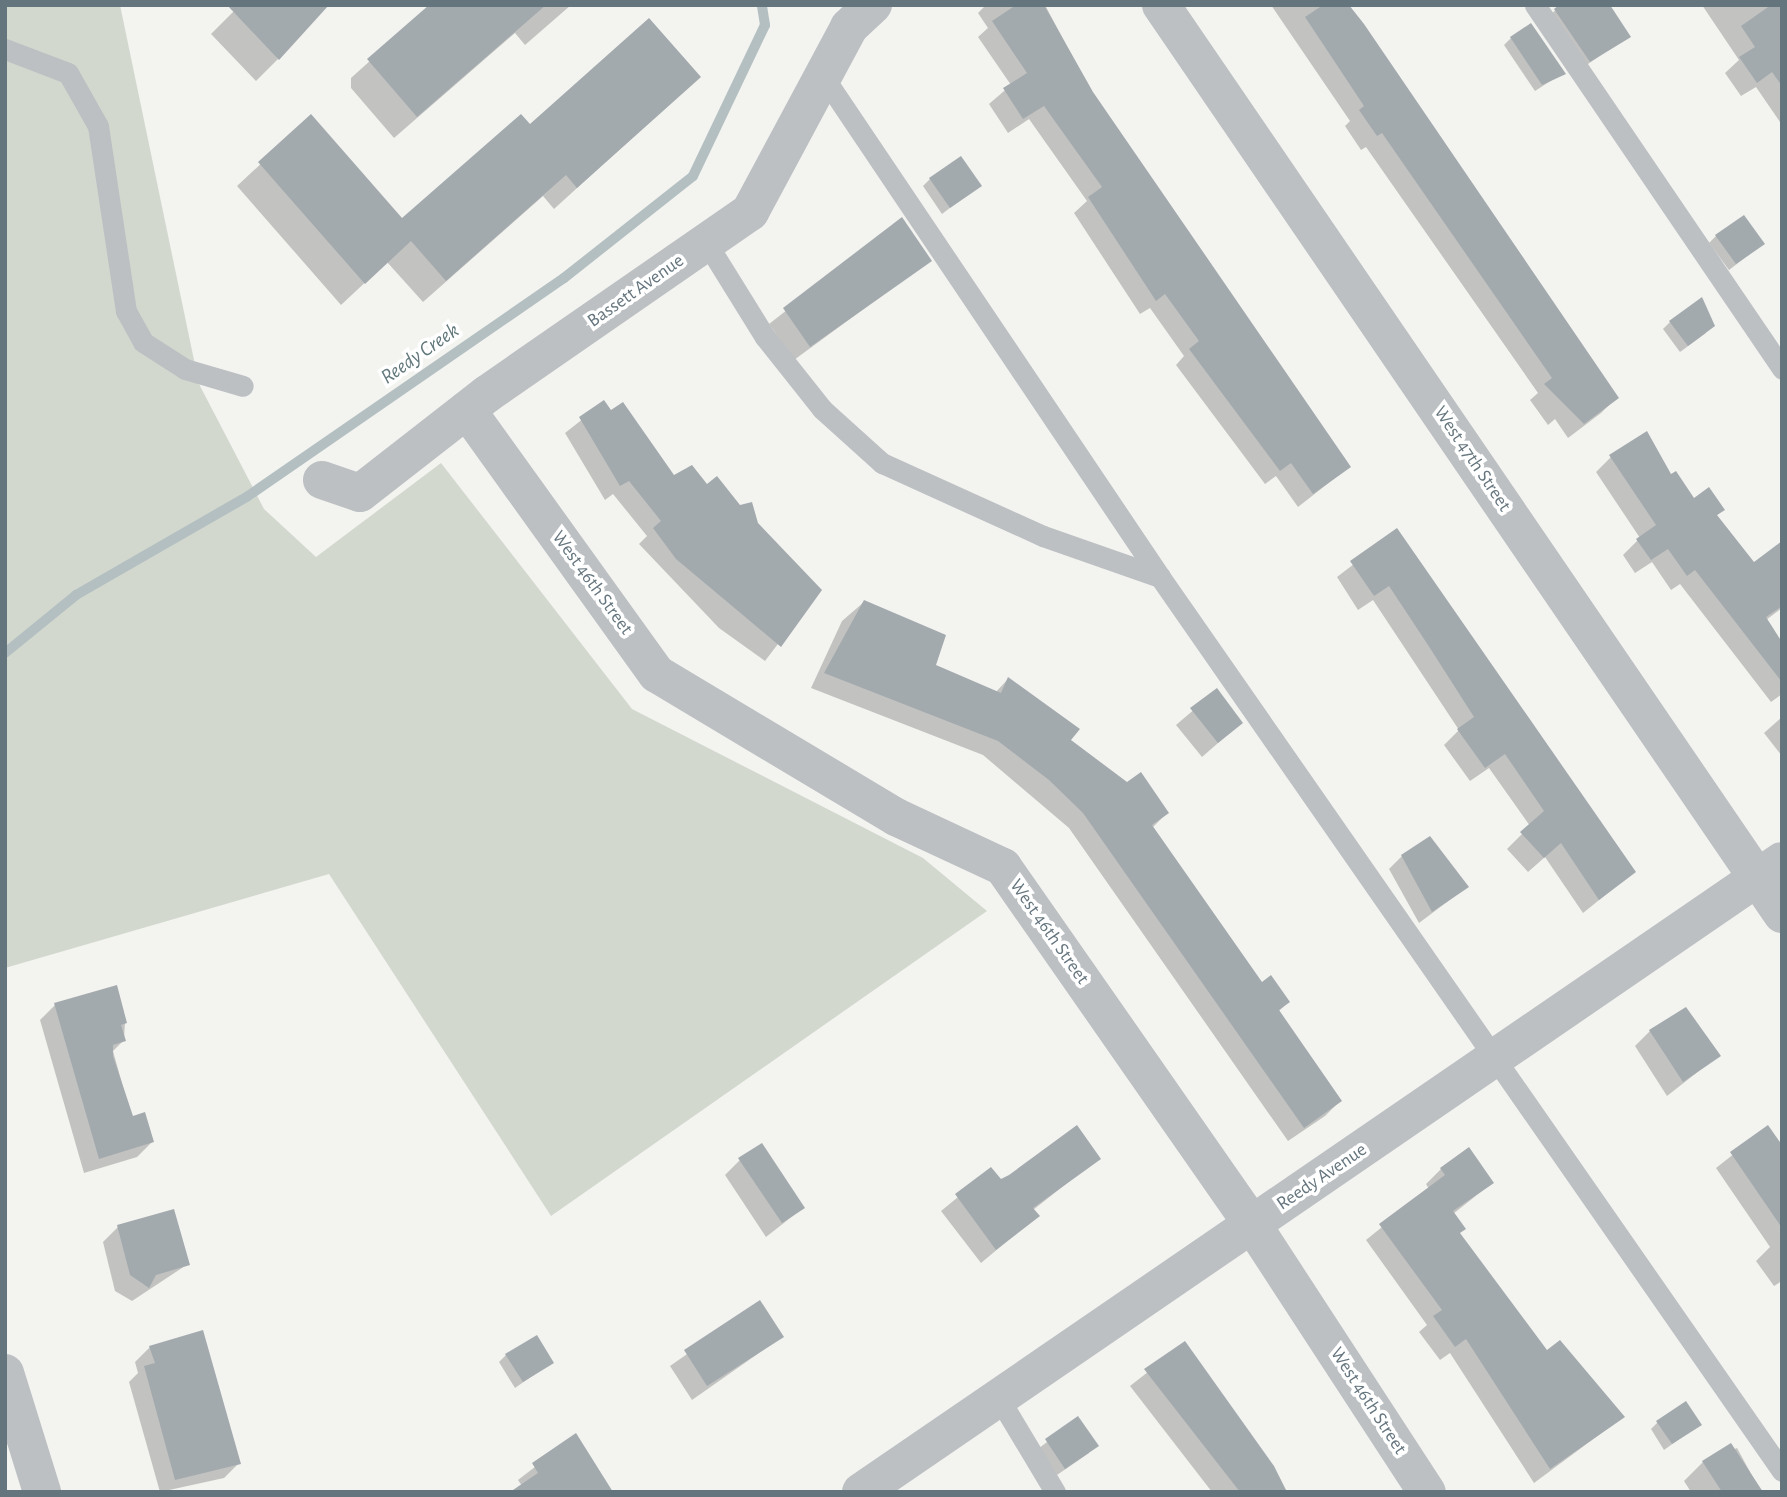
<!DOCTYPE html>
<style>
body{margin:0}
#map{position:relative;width:1787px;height:1497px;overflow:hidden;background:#f3f3f0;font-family:"Alegreya Sans",sans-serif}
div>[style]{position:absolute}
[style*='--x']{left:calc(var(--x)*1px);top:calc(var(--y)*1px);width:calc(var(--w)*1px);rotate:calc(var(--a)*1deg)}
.green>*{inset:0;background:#d3d8cf}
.shadow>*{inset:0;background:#0003}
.stream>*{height:10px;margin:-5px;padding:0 5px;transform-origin:5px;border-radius:5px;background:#b3bfc1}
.building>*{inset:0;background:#a3aaae}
.service>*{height:21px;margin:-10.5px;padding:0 10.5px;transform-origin:10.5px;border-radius:10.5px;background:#bcc0c3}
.minor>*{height:38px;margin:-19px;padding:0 19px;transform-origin:19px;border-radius:19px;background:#bcc0c3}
span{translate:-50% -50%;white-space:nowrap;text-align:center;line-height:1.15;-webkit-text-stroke:7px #fff;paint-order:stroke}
.street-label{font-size:19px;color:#65757e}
.water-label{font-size:21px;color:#61777b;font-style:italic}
.frame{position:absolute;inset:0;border:7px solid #65757e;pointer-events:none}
</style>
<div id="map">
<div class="green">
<div style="clip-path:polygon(5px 5px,120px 5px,199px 384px,264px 509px,316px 557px,441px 463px,632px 709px,923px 858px,987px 911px,551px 1216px,329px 874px,5px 968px)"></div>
</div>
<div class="shadow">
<div style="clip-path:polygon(240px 5px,278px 59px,256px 81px,211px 34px)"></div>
<div style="clip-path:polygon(432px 5px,571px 5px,525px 45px,515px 33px,394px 138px,351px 88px,351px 78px)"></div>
<div style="clip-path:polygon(986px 5px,1045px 5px,1092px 93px,1349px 467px,1298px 507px,1276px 476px,1265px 484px,1176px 365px,1184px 356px,1150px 308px,1140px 314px,1074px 213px,1087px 201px,1029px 119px,1008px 133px,989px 104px,1011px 85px,978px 37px,988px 28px,978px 13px)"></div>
<div style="clip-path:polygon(1271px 5px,1348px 5px,1616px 398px,1601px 413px,1568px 438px,1555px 419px,1548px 425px,1530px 400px,1538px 393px,1366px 147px,1361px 150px,1345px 126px,1350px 121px)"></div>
<div style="clip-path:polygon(1561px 5px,1629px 36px,1582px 68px,1548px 17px)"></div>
<div style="clip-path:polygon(1702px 5px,1774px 5px,1782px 17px,1782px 125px,1756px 87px,1741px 96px,1725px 73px,1739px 60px)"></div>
<div style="clip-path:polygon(1511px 38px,1563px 73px,1535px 91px,1504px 45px)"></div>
<div style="clip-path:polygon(699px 77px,554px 209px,543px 196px,423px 302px,387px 262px,341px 305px,237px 186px,311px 117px,402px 220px,530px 127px)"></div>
<div style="clip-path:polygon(930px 179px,980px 185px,942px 214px,923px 186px)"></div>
<div style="clip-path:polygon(902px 220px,929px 261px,794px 360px,769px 324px)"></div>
<div style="clip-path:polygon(1716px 236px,1763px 244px,1729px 270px,1709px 243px)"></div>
<div style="clip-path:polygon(1670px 322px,1706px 333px,1680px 352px,1663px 329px)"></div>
<div style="clip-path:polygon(603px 403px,674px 477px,707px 486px,740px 507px,819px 590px,765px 661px,719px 628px,639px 544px,647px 536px,613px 494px,605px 500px,565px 433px)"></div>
<div style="clip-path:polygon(1611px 457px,1670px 477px,1694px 500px,1723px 510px,1716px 516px,1753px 564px,1782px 560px,1782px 608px,1766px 620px,1782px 645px,1782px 694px,1771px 702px,1680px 584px,1671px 590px,1652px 562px,1635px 573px,1623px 555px,1640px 538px,1596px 472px)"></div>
<div style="clip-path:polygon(1397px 531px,1634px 872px,1583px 913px,1545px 857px,1528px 872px,1507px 849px,1530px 826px,1489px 768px,1470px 781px,1444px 745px,1459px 730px,1373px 600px,1358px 610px,1337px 577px)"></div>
<div style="clip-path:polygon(864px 602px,934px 666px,995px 693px,1008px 679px,1069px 740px,1167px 813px,1152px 828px,1261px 985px,1288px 1002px,1278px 1012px,1340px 1101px,1325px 1116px,1288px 1141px,1069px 828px,983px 755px,811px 688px,842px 621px)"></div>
<div style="clip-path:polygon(1217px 690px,1241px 723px,1202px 757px,1176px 725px)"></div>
<div style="clip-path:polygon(1782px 717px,1782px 756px,1764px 733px)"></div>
<div style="clip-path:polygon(1402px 856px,1467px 887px,1419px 923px,1389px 869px)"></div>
<div style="clip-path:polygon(55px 1005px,125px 1022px,124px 1040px,113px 1051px,132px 1119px,152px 1142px,137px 1157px,84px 1173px,40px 1020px)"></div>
<div style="clip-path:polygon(1650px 1031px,1718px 1056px,1667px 1096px,1635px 1046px)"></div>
<div style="clip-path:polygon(1768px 1127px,1782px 1148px,1782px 1281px,1774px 1286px,1756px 1261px,1770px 1247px,1716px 1168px)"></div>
<div style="clip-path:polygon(1099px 1158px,1033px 1210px,1037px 1216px,981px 1263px,941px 1211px,991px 1170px,1000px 1182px)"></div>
<div style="clip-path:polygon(740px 1160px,803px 1208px,766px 1237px,725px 1175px)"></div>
<div style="clip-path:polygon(1441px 1169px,1492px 1183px,1453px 1214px,1458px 1234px,1547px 1353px,1623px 1417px,1534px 1483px,1450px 1353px,1440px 1360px,1419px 1332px,1427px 1325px,1366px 1240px,1429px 1189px,1426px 1184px)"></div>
<div style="clip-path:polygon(118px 1227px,188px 1264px,132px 1301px,115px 1291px,103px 1242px)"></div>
<div style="clip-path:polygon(760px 1303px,782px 1337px,692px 1400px,670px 1366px)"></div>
<div style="clip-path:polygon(1185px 1343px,1287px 1492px,1212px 1492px,1130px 1386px)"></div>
<div style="clip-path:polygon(150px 1347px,239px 1463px,224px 1478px,160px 1492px,129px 1382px,138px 1373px,135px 1362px)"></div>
<div style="clip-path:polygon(506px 1355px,551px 1363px,515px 1388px,499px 1362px)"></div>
<div style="clip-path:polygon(1078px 1419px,1089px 1453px,1057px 1475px,1039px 1448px)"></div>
<div style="clip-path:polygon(1658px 1422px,1699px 1425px,1664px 1450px,1651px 1429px)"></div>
<div style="clip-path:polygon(575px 1436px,526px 1492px,518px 1480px)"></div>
<div style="clip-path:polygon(1737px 1448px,1761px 1492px,1691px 1492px,1684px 1481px,1703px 1462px)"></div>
</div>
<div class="stream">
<div style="--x:5;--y:653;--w:92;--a:-39.2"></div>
<div style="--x:76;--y:595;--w:198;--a:-29.9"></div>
<div style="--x:248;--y:496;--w:384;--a:-34.6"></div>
<div style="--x:564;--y:278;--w:164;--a:-38.3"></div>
<div style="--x:693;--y:176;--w:167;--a:-64.5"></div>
<div style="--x:765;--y:25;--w:20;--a:-99"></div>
</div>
<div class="building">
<div style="clip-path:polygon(227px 5px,329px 5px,279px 60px)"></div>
<div style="clip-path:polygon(429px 5px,546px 5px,417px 117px,367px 59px)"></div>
<div style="clip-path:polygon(1016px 5px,1044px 5px,1093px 92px,1351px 467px,1313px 494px,1291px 463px,1280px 471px,1189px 349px,1199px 341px,1165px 294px,1156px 301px,1088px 197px,1102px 187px,1044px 106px,1023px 119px,1003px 88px,1027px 73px,992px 21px)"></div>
<div style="clip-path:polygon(1323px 5px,1349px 5px,1364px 24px,1619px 398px,1584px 424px,1544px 384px,1552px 378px,1382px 133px,1377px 136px,1359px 110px,1364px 106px,1305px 17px)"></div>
<div style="clip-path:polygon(1559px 5px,1610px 5px,1631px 37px,1590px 62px,1554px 9px)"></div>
<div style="clip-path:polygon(1771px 5px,1782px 5px,1782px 86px,1772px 72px,1757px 83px,1739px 57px,1755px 47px,1741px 26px)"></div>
<div style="clip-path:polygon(649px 18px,701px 77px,577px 188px,566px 175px,446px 281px,411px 241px,365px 284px,258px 162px,311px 114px,402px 218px,521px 114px,530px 124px)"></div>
<div style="clip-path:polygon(1531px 23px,1566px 74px,1542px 85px,1510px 37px)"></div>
<div style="clip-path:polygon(961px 156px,982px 186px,950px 208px,929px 178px)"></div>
<div style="clip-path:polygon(1744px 215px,1765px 244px,1736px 264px,1715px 235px)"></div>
<div style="clip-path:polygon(902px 217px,932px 261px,810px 347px,783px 308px)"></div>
<div style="clip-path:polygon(1702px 297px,1715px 326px,1688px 346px,1669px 321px)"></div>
<div style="clip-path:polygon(604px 400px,611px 410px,623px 402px,674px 475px,692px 465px,707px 484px,717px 476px,740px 505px,752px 502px,758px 523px,822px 590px,781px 647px,676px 559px,653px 528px,661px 521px,629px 481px,620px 486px,579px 417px)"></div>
<div style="clip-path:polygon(1647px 431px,1671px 474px,1676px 471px,1694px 498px,1709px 487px,1725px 510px,1717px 515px,1754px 562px,1782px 541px,1782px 606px,1766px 617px,1782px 642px,1782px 682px,1695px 570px,1687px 576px,1668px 549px,1651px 560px,1636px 539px,1656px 525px,1609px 455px)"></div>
<div style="clip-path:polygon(1397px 528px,1636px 872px,1599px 900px,1561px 843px,1544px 858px,1520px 832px,1544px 811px,1505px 754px,1485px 768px,1457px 729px,1474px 717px,1428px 645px,1389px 586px,1374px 596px,1350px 561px)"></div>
<div style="clip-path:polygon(864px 600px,946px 635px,936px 665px,1001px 693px,1008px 677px,1080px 729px,1071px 740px,1127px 782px,1141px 772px,1169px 813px,1152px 825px,1262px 982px,1271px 975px,1290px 1002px,1279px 1010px,1342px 1101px,1304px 1128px,1083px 813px,1049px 780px,998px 741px,824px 673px)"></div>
<div style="clip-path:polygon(1217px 688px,1243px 723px,1218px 743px,1190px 708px)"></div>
<div style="clip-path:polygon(1430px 836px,1469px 887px,1432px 912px,1401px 855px)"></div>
<div style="clip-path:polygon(117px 985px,127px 1023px,121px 1025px,126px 1041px,113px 1045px,113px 1056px,133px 1116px,145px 1112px,154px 1142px,99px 1159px,54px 1003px)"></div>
<div style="clip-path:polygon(1686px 1007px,1721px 1056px,1683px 1082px,1649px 1030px)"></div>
<div style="clip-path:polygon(1077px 1125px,1101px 1159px,1033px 1208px,1040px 1216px,996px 1250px,955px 1194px,991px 1167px,1001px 1179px,1009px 1175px)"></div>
<div style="clip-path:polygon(1768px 1125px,1782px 1145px,1782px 1228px,1730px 1152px)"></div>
<div style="clip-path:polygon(762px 1143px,805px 1208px,782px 1223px,738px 1158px)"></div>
<div style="clip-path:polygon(1469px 1147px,1494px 1183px,1453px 1211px,1466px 1229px,1460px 1233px,1547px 1350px,1560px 1340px,1625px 1417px,1550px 1469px,1466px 1339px,1455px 1347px,1433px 1316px,1442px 1310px,1379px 1224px,1445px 1175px,1440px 1168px)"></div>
<div style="clip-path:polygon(174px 1209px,190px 1265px,156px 1275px,149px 1288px,130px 1275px,117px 1225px)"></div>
<div style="clip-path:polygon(760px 1300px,784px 1337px,707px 1386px,684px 1350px)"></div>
<div style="clip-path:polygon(203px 1330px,241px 1464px,175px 1480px,144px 1366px,155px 1363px,149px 1346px)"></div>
<div style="clip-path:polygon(537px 1335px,554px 1363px,523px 1382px,505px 1354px)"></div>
<div style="clip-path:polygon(1185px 1341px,1274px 1466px,1287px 1492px,1240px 1492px,1144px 1369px)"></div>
<div style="clip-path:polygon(1686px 1401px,1702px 1425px,1672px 1444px,1656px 1421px)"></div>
<div style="clip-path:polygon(1078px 1416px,1099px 1446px,1065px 1469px,1045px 1439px)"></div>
<div style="clip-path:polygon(576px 1433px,613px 1492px,510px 1492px,538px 1473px,532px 1463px)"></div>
<div style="clip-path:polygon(1731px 1443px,1763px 1492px,1722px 1492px,1702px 1461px)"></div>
</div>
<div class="service">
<div style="--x:1535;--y:5;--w:440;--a:55.8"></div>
<div style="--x:5;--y:49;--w:67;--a:20.9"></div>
<div style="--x:68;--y:73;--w:61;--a:60.5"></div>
<div style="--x:98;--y:126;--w:187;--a:81.4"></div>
<div style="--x:126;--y:311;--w:35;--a:61"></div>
<div style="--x:143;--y:342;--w:50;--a:32.7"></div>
<div style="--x:185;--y:369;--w:60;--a:16.3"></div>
<div style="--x:823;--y:76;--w:604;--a:56.07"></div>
<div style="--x:1160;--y:577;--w:1089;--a:55.17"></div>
<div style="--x:706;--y:242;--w:112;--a:58.2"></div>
<div style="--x:765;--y:337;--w:92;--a:51.6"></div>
<div style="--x:822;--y:409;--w:81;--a:42"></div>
<div style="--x:882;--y:463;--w:177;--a:24.4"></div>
<div style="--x:1043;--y:536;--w:124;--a:19.3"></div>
<div style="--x:1000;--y:1400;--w:107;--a:59.1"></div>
</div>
<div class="minor">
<div style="--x:1161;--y:5;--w:1101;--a:55.66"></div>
<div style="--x:467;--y:410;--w:325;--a:54.3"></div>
<div style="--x:657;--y:674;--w:279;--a:30.9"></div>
<div style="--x:896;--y:817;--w:118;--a:25"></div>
<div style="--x:1003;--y:867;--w:435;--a:55.1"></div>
<div style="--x:1252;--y:1224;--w:320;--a:56.9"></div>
<div style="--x:322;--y:480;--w:40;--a:18.9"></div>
<div style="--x:360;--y:493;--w:161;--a:-37.9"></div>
<div style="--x:487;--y:394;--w:320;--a:-34.7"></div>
<div style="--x:750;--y:212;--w:210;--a:-61.8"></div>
<div style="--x:849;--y:27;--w:33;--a:-43"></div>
<div style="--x:5;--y:1373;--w:125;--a:72.7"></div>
<div style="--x:861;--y:1492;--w:1116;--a:-34.42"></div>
</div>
<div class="street-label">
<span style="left:636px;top:291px;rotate:-35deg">Bassett Avenue</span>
<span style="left:1472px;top:459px;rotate:56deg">West 47th Street</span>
<span style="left:592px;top:583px;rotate:54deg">West 46th Street</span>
<span style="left:1049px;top:932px;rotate:55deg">West 46th Street</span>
<span style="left:1322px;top:1177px;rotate:-34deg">Reedy Avenue</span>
<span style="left:1368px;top:1401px;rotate:57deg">West 46th Street</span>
</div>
<div class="water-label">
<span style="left:420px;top:354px;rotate:-35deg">Reedy Creek</span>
</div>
<div class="frame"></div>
</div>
